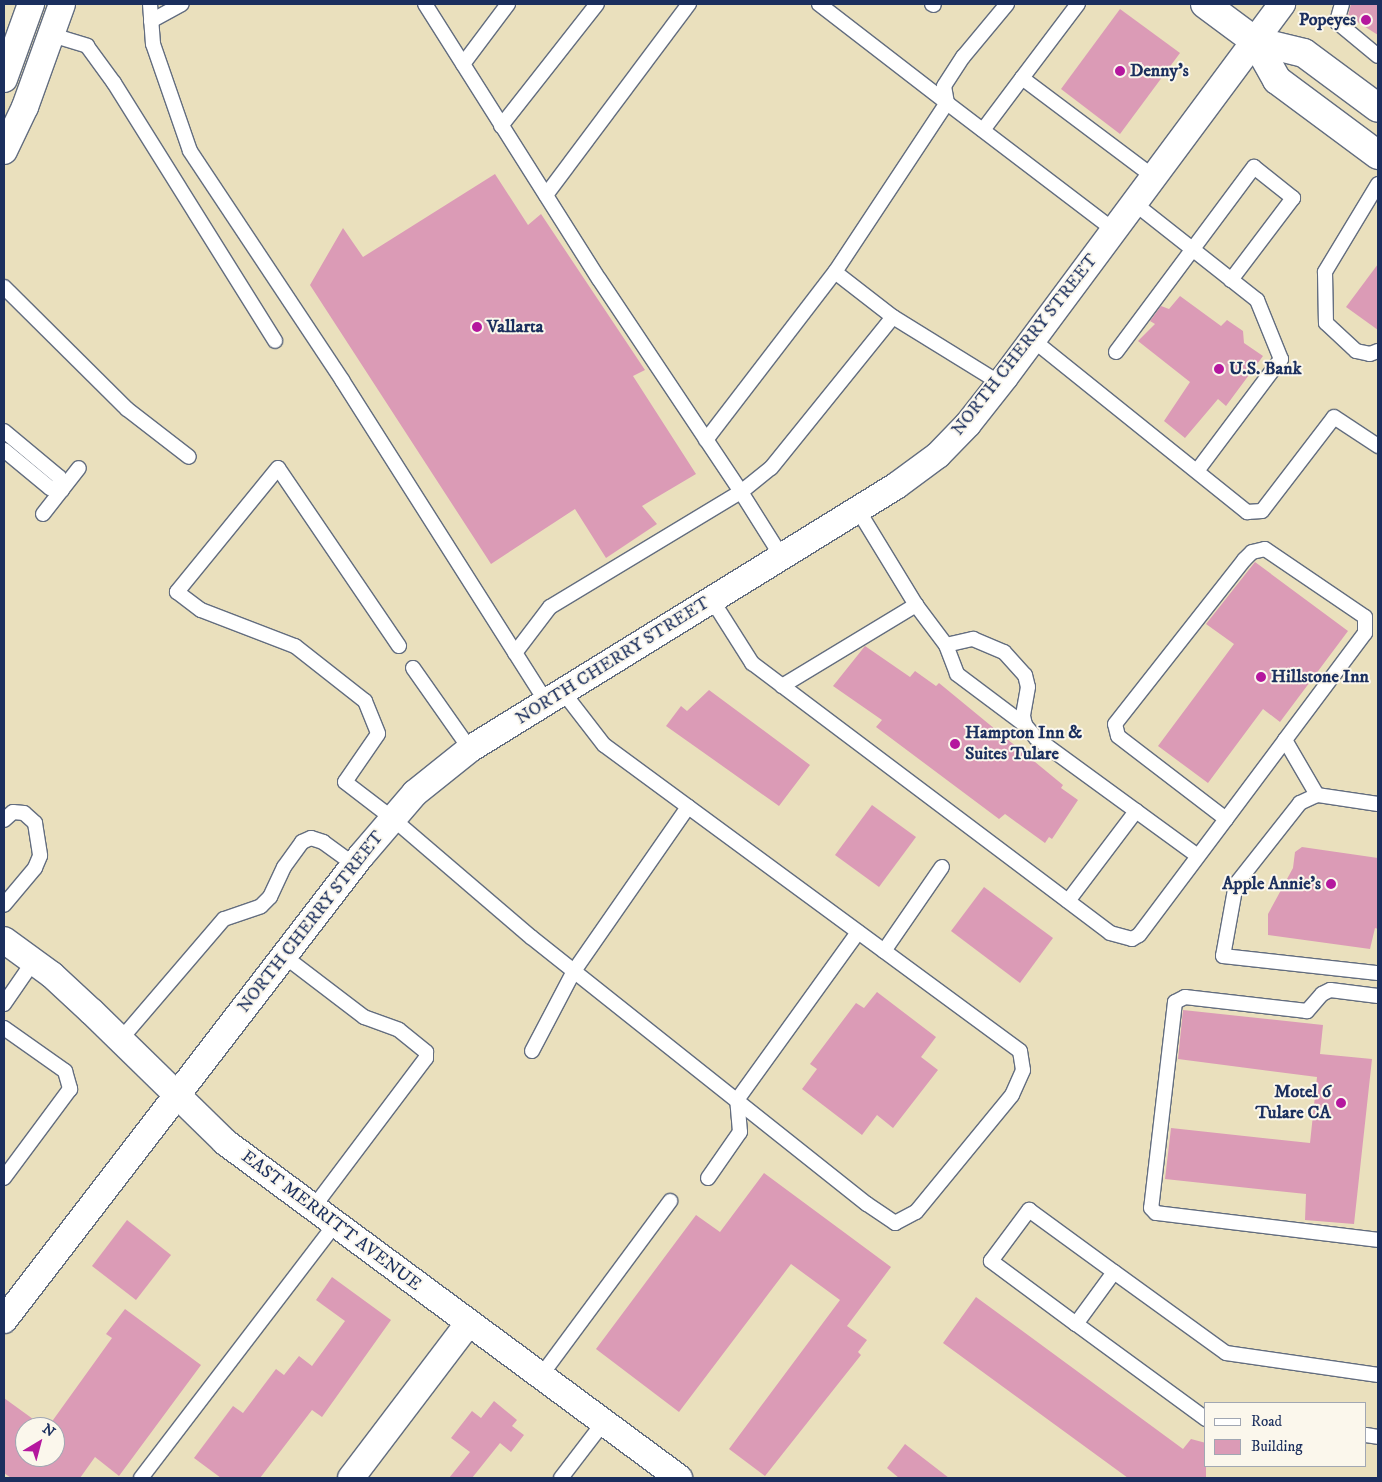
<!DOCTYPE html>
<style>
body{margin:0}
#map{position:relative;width:1382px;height:1482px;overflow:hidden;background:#eae0bd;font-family:"IM FELL DW Pica",serif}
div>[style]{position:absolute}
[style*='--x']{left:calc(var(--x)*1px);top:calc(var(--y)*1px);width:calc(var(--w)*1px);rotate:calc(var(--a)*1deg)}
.building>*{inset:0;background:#db9bb6}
.roads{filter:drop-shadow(1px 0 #636d7f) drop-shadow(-1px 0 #636d7f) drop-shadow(0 1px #636d7f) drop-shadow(0 -1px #636d7f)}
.service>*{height:14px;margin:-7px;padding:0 7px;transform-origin:7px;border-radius:7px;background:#fff}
.minor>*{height:26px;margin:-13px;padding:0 13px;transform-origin:13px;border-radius:13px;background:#fff}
.secondary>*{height:28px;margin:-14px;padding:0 14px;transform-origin:14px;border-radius:14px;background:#fff}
.dots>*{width:14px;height:14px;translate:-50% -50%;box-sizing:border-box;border:2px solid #fbf7ec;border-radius:50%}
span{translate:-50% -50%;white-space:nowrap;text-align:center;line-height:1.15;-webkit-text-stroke:4px #fbf7ec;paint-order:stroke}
.poi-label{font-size:18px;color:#1b2f5e;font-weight:700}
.right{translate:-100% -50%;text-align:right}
.left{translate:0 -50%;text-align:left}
.street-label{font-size:18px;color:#1b2f5e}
.frame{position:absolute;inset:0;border:5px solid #1b2f5e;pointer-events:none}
.legend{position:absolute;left:1204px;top:1402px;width:162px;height:65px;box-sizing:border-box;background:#fbf7ec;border:1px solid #a1a7b3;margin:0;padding:6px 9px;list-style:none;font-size:15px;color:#1b2f5e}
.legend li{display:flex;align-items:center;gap:10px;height:25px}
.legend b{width:25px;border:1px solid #a1a7b3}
.north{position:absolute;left:15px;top:1417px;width:50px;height:50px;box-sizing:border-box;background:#fbf7ec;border:1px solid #a1a7b3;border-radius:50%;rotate:37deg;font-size:14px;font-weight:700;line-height:20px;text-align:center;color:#1b2f5e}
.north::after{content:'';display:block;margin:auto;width:18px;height:22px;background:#b5179e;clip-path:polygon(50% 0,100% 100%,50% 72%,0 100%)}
</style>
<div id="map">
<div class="building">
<div style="clip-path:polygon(1351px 4px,1378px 4px,1378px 35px,1348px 16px)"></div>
<div style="clip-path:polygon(1120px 9px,1180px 53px,1120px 134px,1061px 89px)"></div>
<div style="clip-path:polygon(495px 174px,528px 225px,541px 214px,645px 370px,633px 376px,696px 474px,642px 506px,657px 524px,606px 558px,575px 509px,491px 564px,310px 285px,343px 228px,363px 257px)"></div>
<div style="clip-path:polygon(1378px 264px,1378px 330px,1346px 307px)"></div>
<div style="clip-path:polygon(1180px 296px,1221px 326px,1227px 320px,1243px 331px,1244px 343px,1263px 356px,1226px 406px,1218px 399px,1185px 438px,1164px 421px,1190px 382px,1138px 341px,1155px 324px,1150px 321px,1161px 306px,1169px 309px)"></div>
<div style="clip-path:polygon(1255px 562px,1348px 631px,1280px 722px,1263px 709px,1208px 783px,1158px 746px,1234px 644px,1206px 624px)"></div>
<div style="clip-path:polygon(865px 646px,910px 677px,915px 671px,936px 686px,939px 683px,1063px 785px,1061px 788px,1078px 800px,1052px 839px,1049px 837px,1045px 843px,1005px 814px,999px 819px,876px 727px,882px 720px,833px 686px)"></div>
<div style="clip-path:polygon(709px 690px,810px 765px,779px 806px,666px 726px,681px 706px,687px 711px)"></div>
<div style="clip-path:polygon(872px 805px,916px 837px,879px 887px,835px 855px)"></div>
<div style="clip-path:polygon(1302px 847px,1378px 858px,1378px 929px,1375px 928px,1370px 949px,1268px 935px,1268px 914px,1293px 868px,1295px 852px)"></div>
<div style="clip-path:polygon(984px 887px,1053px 938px,1020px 983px,951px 931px)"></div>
<div style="clip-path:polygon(877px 992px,936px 1037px,921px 1057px,938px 1070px,893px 1128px,877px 1115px,862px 1135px,802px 1089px,817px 1069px,810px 1064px,856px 1003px,864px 1008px)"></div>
<div style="clip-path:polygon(1183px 1010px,1323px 1025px,1320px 1054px,1372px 1059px,1354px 1224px,1305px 1220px,1306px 1194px,1165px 1179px,1171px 1128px,1310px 1143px,1317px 1077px,1178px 1059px)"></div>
<div style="clip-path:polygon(764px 1173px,891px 1267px,847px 1326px,867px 1340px,858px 1352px,861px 1355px,765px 1476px,729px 1449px,840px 1300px,791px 1264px,679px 1412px,596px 1349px,696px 1215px,720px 1232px)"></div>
<div style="clip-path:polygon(127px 1220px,171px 1255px,136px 1300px,92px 1266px)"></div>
<div style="clip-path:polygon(332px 1277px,391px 1320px,322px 1417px,312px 1410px,260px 1478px,221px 1478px,194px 1458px,233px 1406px,243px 1413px,276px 1369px,284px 1375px,299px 1356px,312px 1366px,345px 1321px,316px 1300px)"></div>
<div style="clip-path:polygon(976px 1297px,1183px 1449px,1191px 1439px,1206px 1443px,1206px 1478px,1128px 1478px,943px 1343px)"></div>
<div style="clip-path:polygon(125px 1309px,201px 1365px,119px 1476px,95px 1457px,80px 1478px,11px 1478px,4px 1473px,4px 1398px,44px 1427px,25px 1427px,25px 1457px,55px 1457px,55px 1427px,48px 1427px,112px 1338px,106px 1334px)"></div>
<div style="clip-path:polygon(494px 1401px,517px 1420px,512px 1426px,524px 1435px,511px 1452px,500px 1443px,472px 1478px,449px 1478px,470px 1452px,451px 1438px,472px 1411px,481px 1418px)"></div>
<div style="clip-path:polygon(905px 1444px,949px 1478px,899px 1478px,887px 1468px)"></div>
</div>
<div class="roads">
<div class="service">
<div style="--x:150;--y:4;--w:40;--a:85.7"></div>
<div style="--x:153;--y:44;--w:113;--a:70.9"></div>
<div style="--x:190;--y:151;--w:275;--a:56.4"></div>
<div style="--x:342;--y:380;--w:381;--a:57.6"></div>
<div style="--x:425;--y:4;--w:325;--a:57.7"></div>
<div style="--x:599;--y:279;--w:256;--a:56.3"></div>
<div style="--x:741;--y:492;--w:38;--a:-39"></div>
<div style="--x:771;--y:468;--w:194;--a:-51.1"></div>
<div style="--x:893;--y:317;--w:73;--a:-142.2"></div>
<div style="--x:835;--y:272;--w:203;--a:-56.5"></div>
<div style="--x:947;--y:103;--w:210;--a:37.3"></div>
<div style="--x:819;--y:4;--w:162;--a:37.7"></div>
<div style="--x:932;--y:4;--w:2;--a:27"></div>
<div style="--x:1342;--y:4;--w:19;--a:106"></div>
<div style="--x:1337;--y:22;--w:53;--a:39.7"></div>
<div style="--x:151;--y:21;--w:35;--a:-29"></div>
<div style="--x:52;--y:35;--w:37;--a:17"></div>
<div style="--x:87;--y:46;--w:46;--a:53.9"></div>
<div style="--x:114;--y:83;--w:304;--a:58"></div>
<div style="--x:463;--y:64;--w:75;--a:-53.1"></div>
<div style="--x:1022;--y:78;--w:93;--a:-52.9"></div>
<div style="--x:947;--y:103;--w:17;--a:-100"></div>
<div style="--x:944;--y:86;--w:35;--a:-57"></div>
<div style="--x:963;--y:57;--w:69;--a:-50.3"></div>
<div style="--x:501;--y:126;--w:155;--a:-51.8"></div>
<div style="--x:983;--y:130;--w:65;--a:-53.1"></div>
<div style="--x:1022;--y:78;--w:165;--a:36.9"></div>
<div style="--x:1378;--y:184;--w:103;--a:121.1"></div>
<div style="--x:1325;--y:272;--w:51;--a:88.9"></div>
<div style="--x:1326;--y:323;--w:41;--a:43"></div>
<div style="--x:1356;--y:351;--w:14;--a:12"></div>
<div style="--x:1370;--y:354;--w:9;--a:-21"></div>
<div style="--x:546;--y:195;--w:239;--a:-53.2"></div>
<div style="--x:1134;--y:203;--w:157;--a:38.3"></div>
<div style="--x:1257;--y:300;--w:64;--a:67.9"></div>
<div style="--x:1281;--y:359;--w:140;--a:126.9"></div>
<div style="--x:4;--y:287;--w:173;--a:44.8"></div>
<div style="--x:127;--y:409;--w:78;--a:37.7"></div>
<div style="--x:893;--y:317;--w:126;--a:31.7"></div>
<div style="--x:1033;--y:340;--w:275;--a:38.8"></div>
<div style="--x:1247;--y:512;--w:15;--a:-4"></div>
<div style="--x:1262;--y:511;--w:118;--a:-52.5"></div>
<div style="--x:1334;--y:417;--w:53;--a:33.4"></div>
<div style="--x:1116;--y:352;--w:231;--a:-53.3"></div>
<div style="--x:1254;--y:167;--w:50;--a:38.5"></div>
<div style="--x:1293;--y:198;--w:103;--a:127.1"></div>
<div style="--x:4;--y:431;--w:72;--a:39.9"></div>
<div style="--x:59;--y:477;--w:13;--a:77"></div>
<div style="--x:62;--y:490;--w:12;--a:-171"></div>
<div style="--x:50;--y:488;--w:60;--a:-140.4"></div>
<div style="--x:706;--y:440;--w:212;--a:-52.5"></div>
<div style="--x:43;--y:514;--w:58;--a:-52"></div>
<div style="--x:712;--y:600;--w:75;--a:57.6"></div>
<div style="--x:752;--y:663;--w:448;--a:37"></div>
<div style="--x:1110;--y:933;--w:23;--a:15"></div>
<div style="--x:1132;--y:939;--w:8;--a:-30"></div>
<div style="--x:1139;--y:935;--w:145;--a:-53.1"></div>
<div style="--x:1226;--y:819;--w:136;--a:-142.5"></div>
<div style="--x:1118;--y:736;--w:12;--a:-104"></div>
<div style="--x:1115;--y:724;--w:209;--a:-51.8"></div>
<div style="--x:1244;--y:560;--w:11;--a:-45"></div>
<div style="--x:1252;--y:552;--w:13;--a:-13"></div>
<div style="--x:1265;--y:549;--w:121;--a:34.2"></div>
<div style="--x:1365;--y:617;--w:16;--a:90"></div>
<div style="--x:1365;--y:633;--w:134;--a:126.8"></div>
<div style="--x:1285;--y:740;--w:64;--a:59.8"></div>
<div style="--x:916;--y:605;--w:50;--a:53.1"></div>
<div style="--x:946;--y:645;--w:28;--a:-13"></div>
<div style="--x:973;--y:639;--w:34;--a:23"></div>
<div style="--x:1004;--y:652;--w:31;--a:48"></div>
<div style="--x:1025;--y:675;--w:12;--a:76"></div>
<div style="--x:1028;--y:687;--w:29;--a:100"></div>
<div style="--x:1023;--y:716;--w:9;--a:77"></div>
<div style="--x:1025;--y:725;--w:17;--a:50"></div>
<div style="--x:1036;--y:738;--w:200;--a:36.1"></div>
<div style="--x:946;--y:645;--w:31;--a:69"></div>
<div style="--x:957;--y:674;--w:85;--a:36.9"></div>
<div style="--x:399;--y:646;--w:215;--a:-124.2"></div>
<div style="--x:278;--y:468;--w:160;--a:129.2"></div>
<div style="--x:177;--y:592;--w:30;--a:37"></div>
<div style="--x:201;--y:610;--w:101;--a:21"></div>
<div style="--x:295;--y:646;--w:89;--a:38.2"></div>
<div style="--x:365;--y:701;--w:35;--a:68"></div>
<div style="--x:378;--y:734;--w:58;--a:124.5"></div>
<div style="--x:345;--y:782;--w:59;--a:37.5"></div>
<div style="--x:392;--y:818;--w:183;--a:40.6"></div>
<div style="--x:531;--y:937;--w:429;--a:38.5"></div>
<div style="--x:867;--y:1204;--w:34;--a:34"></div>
<div style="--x:895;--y:1223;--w:24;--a:-28"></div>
<div style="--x:916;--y:1212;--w:151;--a:-50.6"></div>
<div style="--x:1012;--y:1095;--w:27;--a:-66"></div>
<div style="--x:1023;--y:1070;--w:19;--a:-99"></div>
<div style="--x:1020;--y:1051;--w:516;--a:-143.66"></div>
<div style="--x:604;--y:745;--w:67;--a:-127.7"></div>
<div style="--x:515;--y:653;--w:58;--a:-52.7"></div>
<div style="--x:550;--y:607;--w:223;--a:-31.1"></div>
<div style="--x:741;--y:492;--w:77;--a:57.8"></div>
<div style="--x:413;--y:668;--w:99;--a:54.9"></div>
<div style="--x:782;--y:686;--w:157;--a:-31.2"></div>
<div style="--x:916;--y:605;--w:111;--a:-121.4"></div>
<div style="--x:1378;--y:804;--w:62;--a:-171.6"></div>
<div style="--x:1317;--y:795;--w:19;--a:155"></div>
<div style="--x:1300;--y:803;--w:103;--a:128.3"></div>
<div style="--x:1236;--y:884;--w:73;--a:100.2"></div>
<div style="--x:1223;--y:956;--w:156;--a:6.3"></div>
<div style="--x:1226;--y:819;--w:99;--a:-53.2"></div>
<div style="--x:4;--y:820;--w:12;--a:-42"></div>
<div style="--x:13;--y:812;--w:11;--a:5"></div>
<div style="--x:24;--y:813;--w:15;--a:42"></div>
<div style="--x:35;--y:823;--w:33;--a:81"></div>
<div style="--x:40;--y:856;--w:13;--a:113"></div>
<div style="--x:35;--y:868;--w:48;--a:130"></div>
<div style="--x:1068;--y:901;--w:113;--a:-52.9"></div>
<div style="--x:884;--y:951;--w:102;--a:-55.4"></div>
<div style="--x:284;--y:956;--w:101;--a:37.3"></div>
<div style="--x:364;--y:1017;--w:37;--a:20"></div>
<div style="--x:399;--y:1030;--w:35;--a:39"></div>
<div style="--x:426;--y:1052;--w:6;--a:90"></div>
<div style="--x:426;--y:1058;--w:188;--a:127"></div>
<div style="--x:1378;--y:996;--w:48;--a:-172.9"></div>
<div style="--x:1330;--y:990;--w:9;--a:153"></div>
<div style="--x:1322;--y:994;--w:23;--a:131"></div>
<div style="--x:1307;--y:1011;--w:123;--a:-173.5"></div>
<div style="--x:1185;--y:997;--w:11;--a:153"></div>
<div style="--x:1175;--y:1002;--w:207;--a:96.6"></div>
<div style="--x:1151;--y:1208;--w:7;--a:45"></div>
<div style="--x:1156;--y:1213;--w:224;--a:6.9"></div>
<div style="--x:4;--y:1004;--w:51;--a:-55.4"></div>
<div style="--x:4;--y:1028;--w:75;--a:35.2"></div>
<div style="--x:65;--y:1071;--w:19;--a:74"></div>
<div style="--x:70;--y:1089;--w:111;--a:126.6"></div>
<div style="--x:121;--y:1039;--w:158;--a:-49.4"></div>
<div style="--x:224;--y:919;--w:39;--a:-19"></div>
<div style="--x:261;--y:906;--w:13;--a:-45"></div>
<div style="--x:270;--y:897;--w:33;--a:-65"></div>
<div style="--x:284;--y:867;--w:31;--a:-54"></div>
<div style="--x:302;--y:842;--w:10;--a:-24"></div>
<div style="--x:311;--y:838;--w:13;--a:18"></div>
<div style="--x:323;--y:842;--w:39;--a:36"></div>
<div style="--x:532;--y:1051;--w:90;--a:-62.3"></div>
<div style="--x:574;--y:971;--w:200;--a:-55.2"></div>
<div style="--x:708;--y:1178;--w:56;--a:-55.2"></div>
<div style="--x:740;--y:1132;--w:32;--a:-95"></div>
<div style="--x:737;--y:1100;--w:207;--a:-54.2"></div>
<div style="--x:1076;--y:1324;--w:106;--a:-143.5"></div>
<div style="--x:991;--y:1261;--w:64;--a:-53.3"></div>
<div style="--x:1029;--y:1210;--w:105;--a:36.1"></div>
<div style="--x:540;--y:1377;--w:219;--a:-53.5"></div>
<div style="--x:1206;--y:1419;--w:161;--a:-143.8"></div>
<div style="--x:1076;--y:1324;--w:64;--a:-53.8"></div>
<div style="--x:1114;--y:1272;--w:138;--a:35.9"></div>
<div style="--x:1226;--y:1353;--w:154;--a:8.2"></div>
<div style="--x:1366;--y:1435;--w:12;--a:9"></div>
<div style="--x:141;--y:1478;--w:320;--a:-52.6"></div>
<div style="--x:561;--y:1478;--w:69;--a:-52.6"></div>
</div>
<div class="minor">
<div style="--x:4;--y:79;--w:80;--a:-70.2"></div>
<div style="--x:4;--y:151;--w:49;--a:-64.5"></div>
<div style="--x:25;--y:107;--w:109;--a:-70.2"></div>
<div style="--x:4;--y:940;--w:59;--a:36.1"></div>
<div style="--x:52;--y:975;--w:54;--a:42.8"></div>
<div style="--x:92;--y:1012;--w:186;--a:44.3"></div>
<div style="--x:225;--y:1142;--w:565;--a:36.5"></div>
<div style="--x:4;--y:1320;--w:585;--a:-52.43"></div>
<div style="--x:361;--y:856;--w:83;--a:-49.4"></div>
<div style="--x:415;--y:793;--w:70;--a:-38.7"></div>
<div style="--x:470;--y:749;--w:501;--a:-31.69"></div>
<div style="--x:896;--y:486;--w:52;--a:-36.4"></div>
<div style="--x:938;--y:455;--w:43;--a:-45.9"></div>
<div style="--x:968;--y:424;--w:60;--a:-51.8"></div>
<div style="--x:1005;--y:377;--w:465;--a:-53.4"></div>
<div style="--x:351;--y:1478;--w:193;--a:-52.8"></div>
</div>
<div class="secondary">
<div style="--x:1205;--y:4;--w:62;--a:36.5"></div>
<div style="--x:1255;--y:41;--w:50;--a:13.8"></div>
<div style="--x:1304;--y:53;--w:92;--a:36.6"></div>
<div style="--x:1255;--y:41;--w:45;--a:60.6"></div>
<div style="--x:1277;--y:80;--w:126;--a:36.6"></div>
</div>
</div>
<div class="dots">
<div style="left:1366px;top:20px;background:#b5179e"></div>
<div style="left:1120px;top:71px;background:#b5179e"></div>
<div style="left:477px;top:327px;background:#b5179e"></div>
<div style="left:1219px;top:369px;background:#b5179e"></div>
<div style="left:1261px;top:677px;background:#b5179e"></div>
<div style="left:955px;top:744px;background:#b5179e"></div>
<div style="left:1331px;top:884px;background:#b5179e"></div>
<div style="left:1341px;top:1103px;background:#b5179e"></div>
</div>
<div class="poi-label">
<span class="right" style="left:1356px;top:20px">Popeyes</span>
<span class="left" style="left:1130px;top:71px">Denny's</span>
<span class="left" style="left:487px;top:327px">Vallarta</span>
<span class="left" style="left:1229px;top:369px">U.S. Bank</span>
<span class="left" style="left:1271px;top:677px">Hillstone Inn</span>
<span class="left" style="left:965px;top:744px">Hampton Inn &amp;<br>Suites Tulare</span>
<span class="right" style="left:1321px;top:884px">Apple Annie's</span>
<span class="right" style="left:1331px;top:1103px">Motel 6<br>Tulare CA</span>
</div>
<div class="street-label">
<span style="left:1025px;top:345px;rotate:-52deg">NORTH CHERRY STREET</span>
<span style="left:613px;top:661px;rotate:-32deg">NORTH CHERRY STREET</span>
<span style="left:311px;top:922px;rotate:-52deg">NORTH CHERRY STREET</span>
<span style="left:331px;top:1221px;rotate:37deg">EAST MERRITT AVENUE</span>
</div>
<div class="frame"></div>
<ul class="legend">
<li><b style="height:6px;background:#fff"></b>Road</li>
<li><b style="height:14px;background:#db9bb6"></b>Building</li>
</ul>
<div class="north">N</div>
</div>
